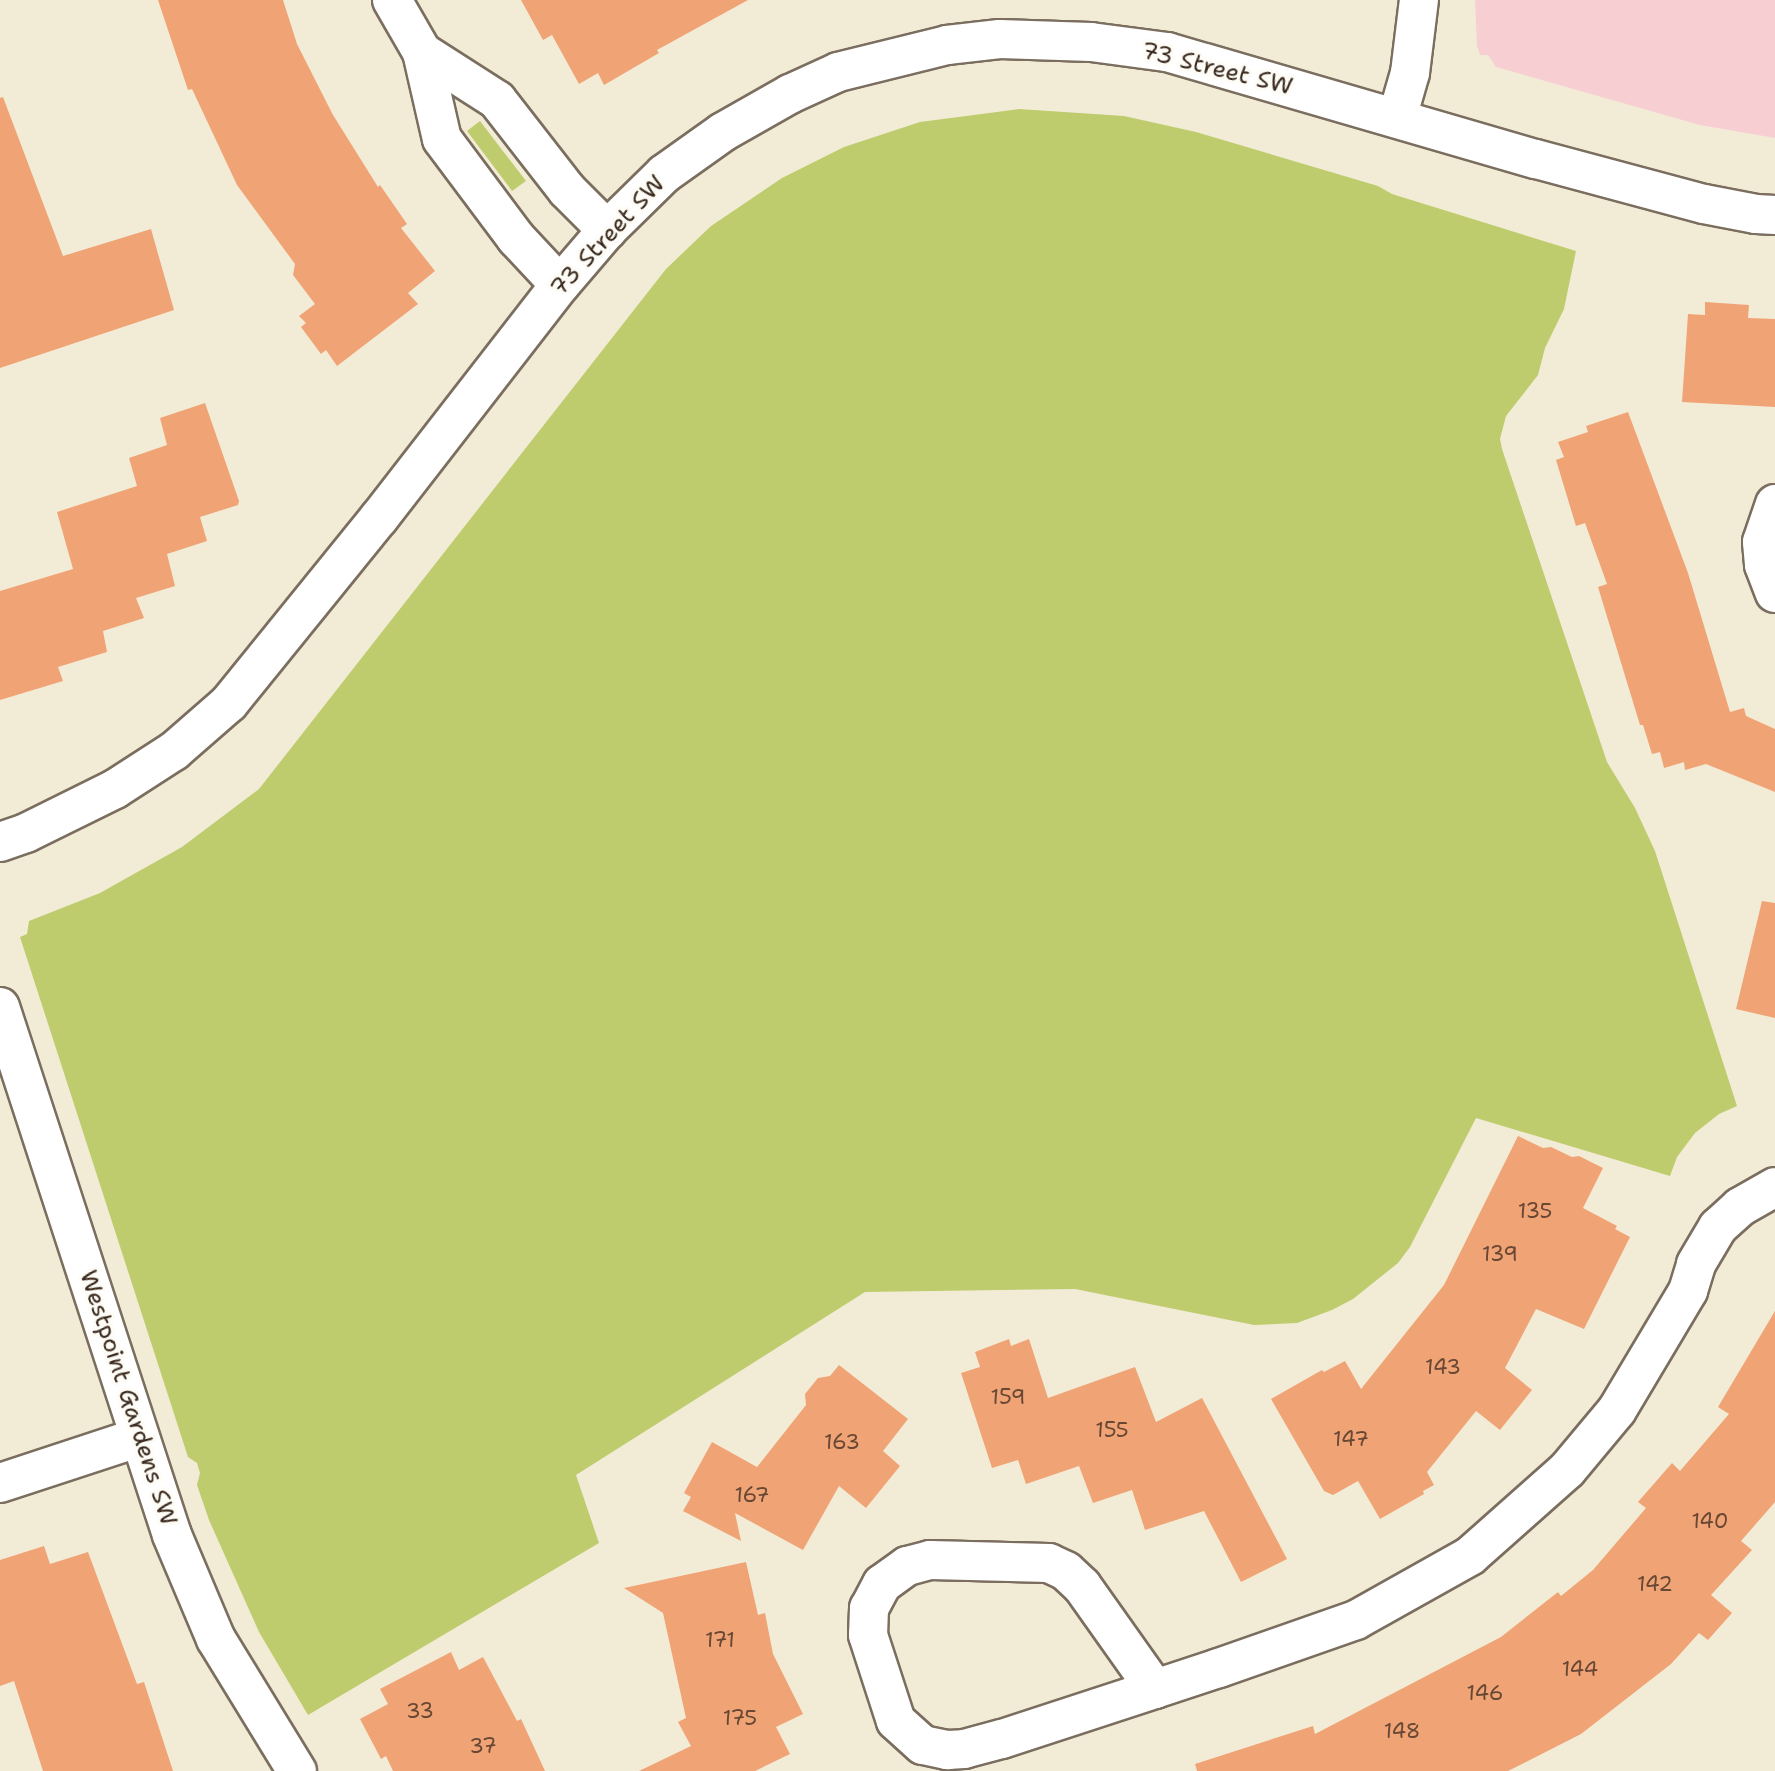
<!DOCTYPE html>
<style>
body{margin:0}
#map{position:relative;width:1775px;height:1771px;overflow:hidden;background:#f2ecd7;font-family:"Shantell Sans",sans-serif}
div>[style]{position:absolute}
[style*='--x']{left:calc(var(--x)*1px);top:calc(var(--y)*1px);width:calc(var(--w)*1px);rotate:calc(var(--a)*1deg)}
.built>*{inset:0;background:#f7cfd3}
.green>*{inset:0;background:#becc6e}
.building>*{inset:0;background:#f0a375}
.roads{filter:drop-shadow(2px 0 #7b6e5f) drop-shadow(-2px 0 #7b6e5f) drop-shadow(0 2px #7b6e5f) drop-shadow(0 -2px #7b6e5f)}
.minor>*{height:38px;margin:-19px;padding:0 19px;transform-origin:19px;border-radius:19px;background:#fff}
.tertiary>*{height:38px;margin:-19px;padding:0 19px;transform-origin:19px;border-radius:19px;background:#fff}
span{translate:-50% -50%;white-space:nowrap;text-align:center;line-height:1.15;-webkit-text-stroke:7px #fdfcf7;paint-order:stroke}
.number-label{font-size:21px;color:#684834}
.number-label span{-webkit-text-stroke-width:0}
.street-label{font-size:24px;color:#3b2a1e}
</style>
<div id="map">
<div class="built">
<div style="clip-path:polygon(1475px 0,1775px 0,1775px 138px,1700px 125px,1496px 67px,1488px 55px,1480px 55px,1477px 46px)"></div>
</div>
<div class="green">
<div style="clip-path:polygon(1019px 109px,1124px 116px,1196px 132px,1378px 186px,1392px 194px,1576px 251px,1564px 309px,1545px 348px,1538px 375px,1506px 416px,1500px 439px,1502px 449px,1607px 762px,1635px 808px,1655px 851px,1737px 1106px,1719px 1114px,1695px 1133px,1677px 1157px,1670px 1176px,1476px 1118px,1410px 1247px,1398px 1263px,1353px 1299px,1332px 1310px,1297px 1323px,1254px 1325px,1075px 1289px,865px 1292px,576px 1475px,599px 1543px,308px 1715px,259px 1632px,209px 1520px,197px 1485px,200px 1473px,197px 1463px,188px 1457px,20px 937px,27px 934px,29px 921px,100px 893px,182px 847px,259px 789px,666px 269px,711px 226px,782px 178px,844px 147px,920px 122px)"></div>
<div style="clip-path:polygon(480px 121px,526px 181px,512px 191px,467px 131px)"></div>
</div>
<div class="building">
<div style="clip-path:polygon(158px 0,283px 0,297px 44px,333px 115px,378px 187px,380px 185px,407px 224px,401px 228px,435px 271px,408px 293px,418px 304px,337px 366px,326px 350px,321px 354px,301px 327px,306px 323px,299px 316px,315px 304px,293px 275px,295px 264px,237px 185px,192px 89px,188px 90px)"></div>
<div style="clip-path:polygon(521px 0,748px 0,657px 50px,659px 53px,604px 85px,598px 73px,579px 84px,552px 35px,543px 40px)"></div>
<div style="clip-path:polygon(3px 97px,63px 256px,151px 229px,174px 310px,0 368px,0 98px)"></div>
<div style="clip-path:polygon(1705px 302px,1749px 305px,1748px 318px,1775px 319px,1775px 407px,1682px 402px,1688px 314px,1705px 315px)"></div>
<div style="clip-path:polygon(205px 403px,239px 501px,238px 505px,200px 517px,207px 541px,167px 554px,175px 586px,136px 598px,144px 618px,103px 631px,107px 652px,58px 667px,63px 681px,0 700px,0 591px,73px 569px,57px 512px,137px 486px,129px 458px,167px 445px,160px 418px)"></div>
<div style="clip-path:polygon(1628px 412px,1688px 573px,1730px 712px,1744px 708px,1746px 716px,1775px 729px,1775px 792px,1706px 764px,1685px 770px,1684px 762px,1664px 768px,1660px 752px,1652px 754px,1643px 725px,1640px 725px,1598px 587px,1607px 584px,1585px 523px,1576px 526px,1556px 460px,1564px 457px,1558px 442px,1588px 432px,1586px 426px)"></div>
<div style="clip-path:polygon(1762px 901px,1775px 903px,1775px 1018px,1736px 1009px)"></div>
<div style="clip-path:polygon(1518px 1136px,1543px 1148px,1551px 1147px,1572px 1157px,1579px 1156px,1603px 1168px,1583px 1208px,1617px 1226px,1615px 1229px,1630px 1237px,1584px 1329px,1536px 1309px,1505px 1368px,1532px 1390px,1500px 1430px,1476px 1411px,1427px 1472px,1434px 1485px,1423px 1491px,1424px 1494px,1380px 1519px,1358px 1481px,1333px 1495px,1324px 1491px,1271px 1399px,1322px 1370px,1324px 1372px,1345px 1361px,1361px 1389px,1444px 1285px)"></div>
<div style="clip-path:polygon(1775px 1311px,1775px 1502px,1741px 1541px,1752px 1550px,1711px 1595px,1732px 1613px,1708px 1640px,1699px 1633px,1671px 1664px,1581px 1734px,1508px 1771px,1197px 1771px,1195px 1764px,1313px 1726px,1315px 1734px,1501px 1637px,1558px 1592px,1561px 1596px,1593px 1570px,1646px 1508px,1638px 1502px,1672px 1463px,1680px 1471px,1729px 1414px,1718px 1407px)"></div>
<div style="clip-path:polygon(1009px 1339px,1011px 1346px,1029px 1339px,1048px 1398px,1135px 1367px,1156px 1422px,1202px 1398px,1287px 1559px,1241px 1582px,1204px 1511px,1145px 1530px,1132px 1490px,1093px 1503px,1079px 1466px,1026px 1484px,1018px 1460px,992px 1468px,961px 1373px,980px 1367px,975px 1352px)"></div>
<div style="clip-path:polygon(839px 1365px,908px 1419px,883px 1451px,900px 1466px,866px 1508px,839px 1486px,803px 1550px,735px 1513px,741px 1541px,683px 1511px,691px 1497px,684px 1493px,712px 1442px,757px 1467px,806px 1405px,805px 1394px,818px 1378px,830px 1376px)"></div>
<div style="clip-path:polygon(44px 1546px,50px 1564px,88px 1552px,137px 1684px,144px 1682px,173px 1771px,43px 1771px,14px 1681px,0 1686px,0 1560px)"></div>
<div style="clip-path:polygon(746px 1562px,758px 1615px,765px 1613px,773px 1654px,803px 1714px,776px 1727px,790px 1754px,755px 1771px,639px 1771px,691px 1746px,678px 1722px,686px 1718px,663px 1613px,624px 1588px)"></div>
<div style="clip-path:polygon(451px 1652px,459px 1670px,483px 1657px,517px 1721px,521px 1719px,545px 1771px,393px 1771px,386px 1756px,381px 1759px,360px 1719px,388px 1704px,380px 1689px)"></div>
</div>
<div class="roads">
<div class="minor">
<div style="--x:392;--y:0;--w:60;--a:60"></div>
<div style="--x:422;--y:52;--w:89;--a:77.1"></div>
<div style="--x:442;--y:139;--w:124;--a:53.2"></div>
<div style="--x:516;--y:238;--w:64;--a:46.9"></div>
<div style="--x:422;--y:52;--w:89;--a:32.6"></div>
<div style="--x:497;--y:100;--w:114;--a:52.1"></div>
<div style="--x:567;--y:190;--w:57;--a:45"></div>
<div style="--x:1397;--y:118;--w:47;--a:-73.9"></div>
<div style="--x:1410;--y:73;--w:74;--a:-83"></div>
<div style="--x:1775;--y:504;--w:40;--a:108.9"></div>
<div style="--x:1762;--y:542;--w:23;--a:85"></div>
<div style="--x:1764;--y:565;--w:30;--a:69"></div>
<div style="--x:0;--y:1007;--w:555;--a:71.96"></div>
<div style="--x:172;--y:1535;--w:113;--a:67.1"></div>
<div style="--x:216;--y:1639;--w:155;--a:58.5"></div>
<div style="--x:0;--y:1483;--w:147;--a:-18.2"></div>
<div style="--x:1155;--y:1689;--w:126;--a:-125.3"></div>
<div style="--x:1082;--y:1586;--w:22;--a:-137"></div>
<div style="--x:1066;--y:1571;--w:19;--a:-155"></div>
<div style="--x:1049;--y:1563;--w:119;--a:-178.6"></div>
<div style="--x:930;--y:1560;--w:24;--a:165"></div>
<div style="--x:907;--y:1566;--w:31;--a:144"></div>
<div style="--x:882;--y:1584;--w:27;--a:118"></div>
<div style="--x:869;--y:1608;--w:27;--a:92"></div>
<div style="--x:868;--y:1635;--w:90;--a:72"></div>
<div style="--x:896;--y:1721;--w:36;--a:42"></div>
<div style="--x:923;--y:1745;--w:25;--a:12"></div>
<div style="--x:947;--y:1750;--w:17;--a:-3"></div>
<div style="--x:964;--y:1749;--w:39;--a:-15"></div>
<div style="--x:1002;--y:1739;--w:161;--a:-18.1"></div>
<div style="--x:1155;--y:1689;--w:67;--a:-18.2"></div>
<div style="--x:1219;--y:1668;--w:145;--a:-19.3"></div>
<div style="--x:1356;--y:1620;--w:131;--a:-29.3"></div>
<div style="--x:1470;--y:1556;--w:130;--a:-41.6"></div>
<div style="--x:1567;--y:1470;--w:78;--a:-50.2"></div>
<div style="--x:1617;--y:1410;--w:139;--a:-59.2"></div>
<div style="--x:1688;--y:1291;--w:28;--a:-73"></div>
<div style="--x:1696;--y:1264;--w:43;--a:-59.3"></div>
<div style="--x:1718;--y:1227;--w:30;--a:-42"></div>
<div style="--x:1740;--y:1207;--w:40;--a:-29.7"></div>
</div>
<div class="tertiary">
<div style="--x:0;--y:842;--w:28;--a:-19"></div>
<div style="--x:26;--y:833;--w:99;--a:-26.3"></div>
<div style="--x:115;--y:789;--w:70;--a:-32.8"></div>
<div style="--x:174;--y:751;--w:73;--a:-41.1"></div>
<div style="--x:229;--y:703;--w:238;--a:-51"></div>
<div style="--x:379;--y:518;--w:295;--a:-52.2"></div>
<div style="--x:560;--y:285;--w:72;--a:-49.5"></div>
<div style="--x:607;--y:230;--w:80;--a:-44.5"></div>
<div style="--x:664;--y:174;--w:72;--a:-35.4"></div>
<div style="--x:723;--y:132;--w:77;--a:-29.6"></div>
<div style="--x:790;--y:94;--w:53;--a:-24.6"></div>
<div style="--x:838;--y:72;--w:112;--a:-13.9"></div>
<div style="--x:947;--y:45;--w:53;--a:-6.5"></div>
<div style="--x:1000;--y:39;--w:91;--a:1.9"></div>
<div style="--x:1091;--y:42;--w:77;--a:7.5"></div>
<div style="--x:1167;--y:52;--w:384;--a:16.2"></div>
<div style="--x:1536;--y:159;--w:174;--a:15"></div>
<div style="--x:1704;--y:204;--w:53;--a:10.9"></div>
<div style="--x:1756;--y:214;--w:19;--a:3"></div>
</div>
</div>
<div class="number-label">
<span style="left:1535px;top:1211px">135</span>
<span style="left:1500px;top:1254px">139</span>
<span style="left:1443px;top:1367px">143</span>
<span style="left:1008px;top:1397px">159</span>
<span style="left:1112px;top:1430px">155</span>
<span style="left:1351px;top:1439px">147</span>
<span style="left:842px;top:1442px">163</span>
<span style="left:752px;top:1495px">167</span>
<span style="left:1710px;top:1521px">140</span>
<span style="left:1655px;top:1584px">142</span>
<span style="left:720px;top:1640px">171</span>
<span style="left:1580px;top:1669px">144</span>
<span style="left:1485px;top:1693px">146</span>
<span style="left:420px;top:1711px">33</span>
<span style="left:740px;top:1718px">175</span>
<span style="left:1402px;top:1731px">148</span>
<span style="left:483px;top:1746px">37</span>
</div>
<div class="street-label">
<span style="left:1217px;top:69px;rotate:14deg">73 Street SW</span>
<span style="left:608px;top:236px;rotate:-47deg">73 Street SW</span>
<span style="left:128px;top:1398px;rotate:72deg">Westpoint Gardens SW</span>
</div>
</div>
